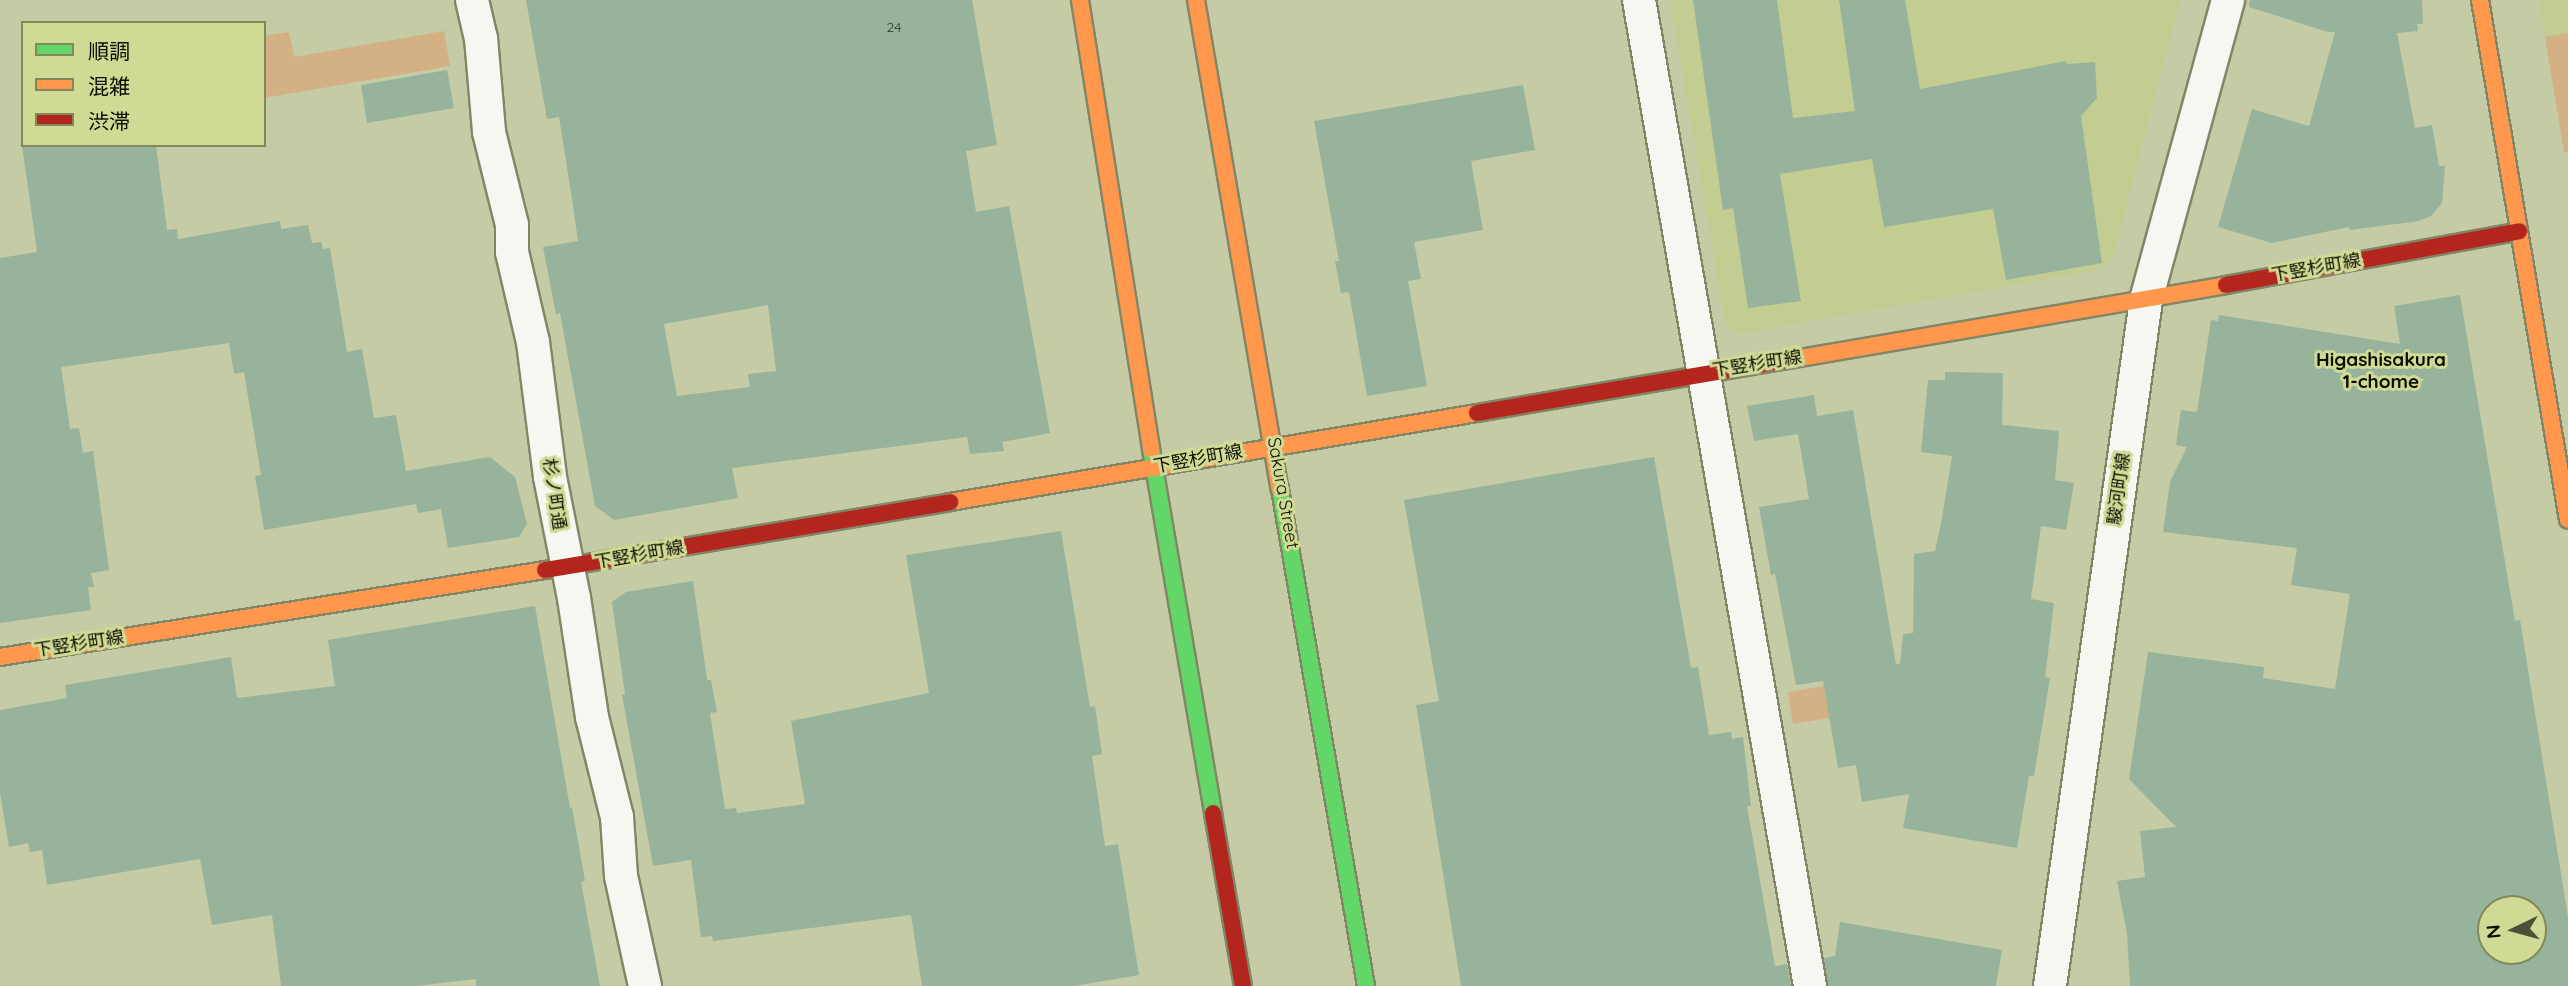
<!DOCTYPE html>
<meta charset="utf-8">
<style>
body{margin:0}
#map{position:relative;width:2568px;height:986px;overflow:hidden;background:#c5cba4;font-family:Quicksand,"Noto Sans JP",sans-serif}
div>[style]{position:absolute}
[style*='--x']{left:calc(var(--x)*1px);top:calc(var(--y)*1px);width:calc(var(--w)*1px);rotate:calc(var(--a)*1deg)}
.built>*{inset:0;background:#c4cd91}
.green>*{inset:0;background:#d3b185}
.building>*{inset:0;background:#98b39c}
.roads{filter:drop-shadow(2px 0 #828668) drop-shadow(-2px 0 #828668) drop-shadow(0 2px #828668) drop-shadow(0 -2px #828668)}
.street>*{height:32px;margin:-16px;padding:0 16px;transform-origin:16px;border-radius:16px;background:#f6f7f1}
.fast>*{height:16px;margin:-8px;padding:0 8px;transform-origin:8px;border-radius:8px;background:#63d668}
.slow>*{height:16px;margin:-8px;padding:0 8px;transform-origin:8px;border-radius:8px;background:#ff974d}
.jam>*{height:16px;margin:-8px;padding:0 8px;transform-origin:8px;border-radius:8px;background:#b3261e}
span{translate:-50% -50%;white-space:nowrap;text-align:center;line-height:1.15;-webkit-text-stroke:6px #d0da95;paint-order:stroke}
.number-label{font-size:14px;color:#2f3727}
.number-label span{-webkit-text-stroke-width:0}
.street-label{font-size:18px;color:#0c0e00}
.neighbourhood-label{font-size:19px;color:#0c0e00;font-weight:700}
.legend{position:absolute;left:21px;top:21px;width:245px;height:126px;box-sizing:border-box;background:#d0da95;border:2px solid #828859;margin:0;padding:9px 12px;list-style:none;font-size:21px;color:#0c0e00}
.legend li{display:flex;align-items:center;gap:14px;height:35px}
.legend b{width:35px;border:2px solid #828859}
.north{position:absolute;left:2477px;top:895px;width:70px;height:70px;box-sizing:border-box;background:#d0da95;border:2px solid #828859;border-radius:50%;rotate:265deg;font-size:19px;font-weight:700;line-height:28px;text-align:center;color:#0c0e00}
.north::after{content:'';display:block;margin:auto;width:24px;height:32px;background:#4d5039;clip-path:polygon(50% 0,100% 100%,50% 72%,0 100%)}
</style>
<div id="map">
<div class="built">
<div style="clip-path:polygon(1670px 0,2180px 0,2113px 256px,2098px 270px,1737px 334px,1725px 322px)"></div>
<div style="clip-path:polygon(2539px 0,2568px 0,2568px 33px,2545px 37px)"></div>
</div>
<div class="green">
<div style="clip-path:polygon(444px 31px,450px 66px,264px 98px,264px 36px,289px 32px,294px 57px)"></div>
<div style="clip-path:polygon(2568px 33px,2568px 152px,2564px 152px,2545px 37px)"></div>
<div style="clip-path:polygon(1895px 675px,1900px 706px,1793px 724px,1788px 692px)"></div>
</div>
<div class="building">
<div style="clip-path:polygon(evenodd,526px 0,972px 0,997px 145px,966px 151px,976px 212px,1009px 206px,1050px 433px,1002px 442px,1004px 451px,970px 454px,967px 437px,732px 468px,738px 498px,614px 520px,595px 506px,560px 313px,556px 314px,543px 247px,578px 241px,572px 199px,559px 117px,547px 119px,526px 0,768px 305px,776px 371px,748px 374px,750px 387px,677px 396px,664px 324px,768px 305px)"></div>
<div style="clip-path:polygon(1693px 0,1777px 0,1793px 118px,1855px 111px,1839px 0,1905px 0,1920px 89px,2066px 61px,2067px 64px,2095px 62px,2097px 98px,2081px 116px,2102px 263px,2006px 280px,1993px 209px,1884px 227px,1872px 159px,1780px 174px,1801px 301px,1748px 308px,1733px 208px,1723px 210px)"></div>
<div style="clip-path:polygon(2250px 0,2422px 0,2423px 24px,2417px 24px,2418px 31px,2397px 33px,2415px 128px,2432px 125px,2439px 166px,2445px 166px,2442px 203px,2431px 216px,2419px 221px,2350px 230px,2349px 227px,2272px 243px,2218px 227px,2252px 109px,2309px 126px,2335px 32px,2328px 32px,2249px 7px)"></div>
<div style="clip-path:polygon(447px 70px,454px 108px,367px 123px,361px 85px)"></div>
<div style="clip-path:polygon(1523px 85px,1535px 150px,1471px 161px,1483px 230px,1414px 242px,1421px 279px,1408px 281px,1427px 386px,1367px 396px,1349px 292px,1341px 293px,1335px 261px,1339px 261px,1314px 121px)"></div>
<div style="clip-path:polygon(22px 145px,156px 145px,167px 230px,177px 229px,178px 239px,280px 221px,281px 229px,308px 225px,312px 243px,321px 242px,323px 249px,330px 248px,347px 352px,362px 349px,374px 418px,396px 415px,406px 471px,490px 457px,515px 477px,527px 524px,519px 537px,448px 548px,441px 509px,418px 513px,416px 504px,264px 530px,255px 476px,261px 475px,244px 372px,234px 374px,229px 343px,61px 367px,70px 429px,79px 428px,83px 453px,93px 451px,109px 570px,91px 573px,94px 587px,88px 587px,91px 610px,0 623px,0 258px,37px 252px)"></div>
<div style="clip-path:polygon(evenodd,2460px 295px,2515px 621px,2520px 620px,2568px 917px,2568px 986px,2130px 986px,2127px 934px,2117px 881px,2145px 877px,2140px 831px,2176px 827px,2129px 779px,2148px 652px,2264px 667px,2263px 678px,2335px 689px,2350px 594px,2291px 585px,2297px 548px,2163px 532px,2170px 482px,2187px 447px,2176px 445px,2181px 410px,2197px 412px,2211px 320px,2218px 321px,2219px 315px,2400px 344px,2394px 306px,2460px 295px,2491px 909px,2533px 909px,2533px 951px,2491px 951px,2491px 909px)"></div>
<div style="clip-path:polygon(1945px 372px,2003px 373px,2002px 425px,2059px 431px,2055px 480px,2074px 483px,2066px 530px,2041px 526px,2031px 599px,2054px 603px,2045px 677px,2050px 678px,2034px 776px,2029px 776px,2017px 848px,1903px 828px,1909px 794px,1862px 802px,1856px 765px,1838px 768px,1823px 681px,1796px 685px,1775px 574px,1771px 575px,1759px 507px,1809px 499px,1798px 434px,1754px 441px,1747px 406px,1814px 395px,1817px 416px,1853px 410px,1896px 664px,1900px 664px,1903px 634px,1913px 633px,1914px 554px,1935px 551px,1942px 518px,1952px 456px,1921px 452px,1928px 380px,1945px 380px)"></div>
<div style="clip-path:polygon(1654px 457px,1691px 668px,1698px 667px,1709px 735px,1731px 732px,1732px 739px,1743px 737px,1751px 806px,1747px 806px,1775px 966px,1787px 964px,1791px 986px,1461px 986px,1416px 705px,1439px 701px,1404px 500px)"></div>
<div style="clip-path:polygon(1061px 531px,1090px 707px,1095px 706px,1102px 754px,1092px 756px,1105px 846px,1118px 844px,1139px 975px,1074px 986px,922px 986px,911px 915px,713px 941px,712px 936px,701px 937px,691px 860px,653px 866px,622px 695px,625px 695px,612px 602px,626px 592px,693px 581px,707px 680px,711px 680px,717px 712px,710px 713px,725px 809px,736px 808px,737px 813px,805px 804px,791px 721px,929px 693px,906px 555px)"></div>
<div style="clip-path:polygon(535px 606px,570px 808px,572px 807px,585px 881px,581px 882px,600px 986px,476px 986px,476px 979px,416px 986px,281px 986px,272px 915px,212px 925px,200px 859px,47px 885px,42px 850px,30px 852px,28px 843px,9px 847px,0 793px,0 710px,67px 698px,65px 685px,231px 657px,237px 698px,335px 686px,328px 640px)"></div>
<div style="clip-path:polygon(1840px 922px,2002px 950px,1996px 986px,1828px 986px,1824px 958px,1835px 956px)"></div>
</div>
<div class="roads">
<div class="street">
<div style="--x:472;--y:0;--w:39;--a:77"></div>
<div style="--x:481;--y:38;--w:94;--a:85.1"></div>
<div style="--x:489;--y:132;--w:96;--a:76.1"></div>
<div style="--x:512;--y:225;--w:27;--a:90"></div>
<div style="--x:512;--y:252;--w:92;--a:76.9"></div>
<div style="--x:533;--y:342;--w:136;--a:82.8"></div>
<div style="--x:550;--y:477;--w:123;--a:78.8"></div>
<div style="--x:574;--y:598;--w:120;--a:81.4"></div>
<div style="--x:592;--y:717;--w:103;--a:76"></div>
<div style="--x:617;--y:817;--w:59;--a:86.1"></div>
<div style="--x:621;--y:876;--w:113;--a:77.7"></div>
<div style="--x:1639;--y:0;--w:1001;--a:80.16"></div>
<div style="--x:2050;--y:986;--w:693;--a:-82.03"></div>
<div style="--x:2146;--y:300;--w:311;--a:-74.7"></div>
</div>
<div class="fast">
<div style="--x:1151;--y:449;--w:369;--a:80.3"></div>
<div style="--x:1280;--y:489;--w:504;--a:80.18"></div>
</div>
<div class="slow">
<div style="--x:1080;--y:0;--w:455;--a:81"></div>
<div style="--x:1196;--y:0;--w:496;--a:80.3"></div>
<div style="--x:2480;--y:0;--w:527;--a:80.39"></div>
<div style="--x:1788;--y:360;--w:444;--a:-9.7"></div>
<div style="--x:950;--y:502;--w:534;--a:-9.59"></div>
<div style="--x:0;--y:657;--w:552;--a:-9.07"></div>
</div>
<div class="jam">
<div style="--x:2226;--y:285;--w:298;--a:-10.4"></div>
<div style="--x:1477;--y:413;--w:315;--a:-9.7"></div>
<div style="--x:545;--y:570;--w:411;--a:-9.5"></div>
<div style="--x:1213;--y:813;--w:176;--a:80.2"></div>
</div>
</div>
<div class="number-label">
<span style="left:894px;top:27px">24</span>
</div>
<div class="street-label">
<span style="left:2316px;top:268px;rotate:-10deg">下竪杉町線</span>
<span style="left:1757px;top:364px;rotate:-9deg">下竪杉町線</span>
<span style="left:1198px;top:459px;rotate:-10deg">下竪杉町線</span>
<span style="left:2119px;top:489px;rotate:-82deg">駿河町線</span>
<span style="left:1283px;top:493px;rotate:80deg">Sakura Street</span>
<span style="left:554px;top:494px;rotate:81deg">杉ノ町通</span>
<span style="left:639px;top:555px;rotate:-10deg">下竪杉町線</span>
<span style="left:79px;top:644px;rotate:-9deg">下竪杉町線</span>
</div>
<div class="neighbourhood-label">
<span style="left:2381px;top:371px">Higashisakura<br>1-chome</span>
</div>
<ul class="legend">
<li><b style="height:9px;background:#63d668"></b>順調</li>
<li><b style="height:9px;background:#ff974d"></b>混雑</li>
<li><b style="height:9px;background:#b3261e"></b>渋滞</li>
</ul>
<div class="north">N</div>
</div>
